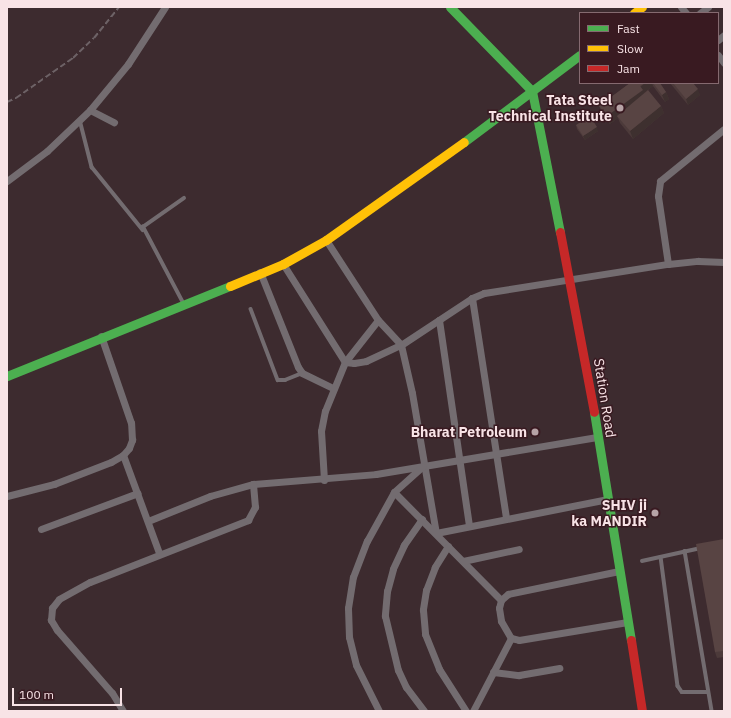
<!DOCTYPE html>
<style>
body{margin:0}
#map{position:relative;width:731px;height:718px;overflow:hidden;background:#3d2b2f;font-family:"IBM Plex Sans",sans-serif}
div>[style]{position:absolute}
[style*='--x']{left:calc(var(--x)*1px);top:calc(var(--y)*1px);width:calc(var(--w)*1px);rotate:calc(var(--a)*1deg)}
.lane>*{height:3.5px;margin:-1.75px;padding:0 1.75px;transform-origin:1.75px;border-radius:1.75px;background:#736c70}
.street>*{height:7px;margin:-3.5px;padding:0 3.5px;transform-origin:3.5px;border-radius:3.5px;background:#736c70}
.fast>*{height:9px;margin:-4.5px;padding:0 4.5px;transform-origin:4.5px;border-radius:4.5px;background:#4caf50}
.slow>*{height:9px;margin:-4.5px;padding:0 4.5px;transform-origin:4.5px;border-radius:4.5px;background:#ffc107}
.jam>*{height:9px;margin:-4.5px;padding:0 4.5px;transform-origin:4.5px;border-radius:4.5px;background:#c62828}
.rail>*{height:2px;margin-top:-1px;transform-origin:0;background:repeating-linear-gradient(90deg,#6d6266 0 6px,transparent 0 9px)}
.wall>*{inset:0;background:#4c3a3a}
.shaded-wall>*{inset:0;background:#3e302f}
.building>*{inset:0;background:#584443}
.dots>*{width:11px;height:11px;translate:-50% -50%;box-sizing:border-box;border:2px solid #391a21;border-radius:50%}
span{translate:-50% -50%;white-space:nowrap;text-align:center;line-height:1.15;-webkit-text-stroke:3px #391a21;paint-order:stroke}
.poi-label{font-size:14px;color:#f8e3e6;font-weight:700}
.right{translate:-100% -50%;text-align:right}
.street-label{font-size:14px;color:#f8e3e6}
.frame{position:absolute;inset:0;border:8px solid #f8e3e6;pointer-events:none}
.legend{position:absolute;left:579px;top:12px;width:140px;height:72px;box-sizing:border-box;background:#391a21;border:1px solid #856a70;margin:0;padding:5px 7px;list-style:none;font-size:12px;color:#f8e3e6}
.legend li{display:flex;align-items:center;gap:8px;height:20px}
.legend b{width:20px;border:1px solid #856a70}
.scale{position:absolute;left:12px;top:688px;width:110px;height:18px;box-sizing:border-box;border:2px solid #f8e3e6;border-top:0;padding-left:5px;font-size:12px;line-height:14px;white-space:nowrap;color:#f8e3e6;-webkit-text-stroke:3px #391a21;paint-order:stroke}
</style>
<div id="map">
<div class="lane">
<div style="--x:80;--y:120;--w:49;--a:75.7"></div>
<div style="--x:92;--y:167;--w:81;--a:51"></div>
<div style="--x:183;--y:303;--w:86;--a:-117.8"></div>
<div style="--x:143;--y:227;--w:50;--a:-35.3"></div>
<div style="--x:251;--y:309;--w:76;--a:69.2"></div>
<div style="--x:278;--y:380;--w:7;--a:0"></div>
<div style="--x:285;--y:380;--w:18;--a:-22"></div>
<div style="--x:685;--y:551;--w:162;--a:80.4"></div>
<div style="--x:661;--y:557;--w:130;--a:82.5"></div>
<div style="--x:678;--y:686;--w:7;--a:56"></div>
<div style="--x:682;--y:692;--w:26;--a:0"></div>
<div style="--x:642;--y:561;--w:60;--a:-12.4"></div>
</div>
<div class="street">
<div style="--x:681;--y:7;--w:8;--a:50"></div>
<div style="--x:700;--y:13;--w:10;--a:-37"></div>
<div style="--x:718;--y:40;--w:8;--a:-40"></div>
<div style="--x:718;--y:55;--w:10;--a:53"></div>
<div style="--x:90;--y:110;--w:27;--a:27"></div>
<div style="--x:7;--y:181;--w:50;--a:-36.9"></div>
<div style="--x:47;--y:151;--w:59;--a:-43.6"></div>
<div style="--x:90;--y:110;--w:60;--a:-50.4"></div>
<div style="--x:128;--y:64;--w:68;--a:-57"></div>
<div style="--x:326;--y:240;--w:95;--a:57"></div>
<div style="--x:378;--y:320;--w:34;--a:47"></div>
<div style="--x:401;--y:345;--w:49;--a:77.1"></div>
<div style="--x:412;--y:393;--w:142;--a:80.3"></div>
<div style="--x:436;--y:533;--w:174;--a:-11.2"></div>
<div style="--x:283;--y:264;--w:116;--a:57.7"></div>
<div style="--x:345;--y:362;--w:9;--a:6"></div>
<div style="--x:354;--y:363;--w:12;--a:-9"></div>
<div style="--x:366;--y:361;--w:38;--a:-25"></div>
<div style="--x:401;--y:345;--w:85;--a:-33.5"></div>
<div style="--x:472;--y:298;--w:13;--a:-23"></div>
<div style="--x:484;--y:293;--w:186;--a:-9"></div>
<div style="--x:668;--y:264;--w:30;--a:-6"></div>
<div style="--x:698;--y:261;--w:26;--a:2"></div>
<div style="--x:668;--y:264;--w:69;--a:-98.4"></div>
<div style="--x:658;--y:196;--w:15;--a:-82"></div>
<div style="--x:660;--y:181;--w:82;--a:-39.1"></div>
<div style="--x:260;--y:272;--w:102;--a:68.2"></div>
<div style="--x:298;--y:367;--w:7;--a:56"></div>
<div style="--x:302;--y:373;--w:34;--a:26"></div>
<div style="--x:472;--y:298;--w:222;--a:81.2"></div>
<div style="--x:439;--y:320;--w:207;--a:81.7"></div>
<div style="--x:123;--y:455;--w:104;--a:69.8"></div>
<div style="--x:324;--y:480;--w:49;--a:-93.5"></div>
<div style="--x:321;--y:431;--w:20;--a:-79"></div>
<div style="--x:325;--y:411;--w:53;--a:-67.8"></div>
<div style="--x:345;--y:362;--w:53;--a:-51.8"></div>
<div style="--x:394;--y:492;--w:152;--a:45.3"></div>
<div style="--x:7;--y:496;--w:49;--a:-14.3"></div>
<div style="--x:54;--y:484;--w:61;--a:-21.1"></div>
<div style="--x:111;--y:462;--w:14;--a:-30"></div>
<div style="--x:123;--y:455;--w:9;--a:-49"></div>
<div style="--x:129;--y:448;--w:9;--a:-69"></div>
<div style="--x:132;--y:440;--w:17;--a:-93"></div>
<div style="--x:131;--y:423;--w:92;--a:-109"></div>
<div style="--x:422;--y:519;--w:32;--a:125"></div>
<div style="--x:404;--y:545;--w:26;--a:115"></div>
<div style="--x:393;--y:569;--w:23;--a:105"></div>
<div style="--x:387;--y:591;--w:25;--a:95"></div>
<div style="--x:385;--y:616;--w:56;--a:76.5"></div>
<div style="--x:398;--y:670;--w:19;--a:65"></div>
<div style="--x:406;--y:687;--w:30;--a:53"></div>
<div style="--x:148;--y:521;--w:67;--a:-22"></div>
<div style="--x:210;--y:496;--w:45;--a:-15.6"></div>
<div style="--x:253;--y:484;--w:123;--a:-4.6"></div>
<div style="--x:376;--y:474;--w:224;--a:-9.5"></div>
<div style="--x:41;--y:529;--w:103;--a:-20.4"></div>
<div style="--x:448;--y:546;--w:25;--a:122"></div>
<div style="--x:435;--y:567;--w:25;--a:111"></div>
<div style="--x:426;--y:590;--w:20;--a:99"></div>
<div style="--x:423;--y:610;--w:24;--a:85"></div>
<div style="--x:425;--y:634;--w:38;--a:68"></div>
<div style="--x:439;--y:669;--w:50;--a:57.3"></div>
<div style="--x:463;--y:561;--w:57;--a:-12.1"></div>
<div style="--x:619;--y:571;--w:113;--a:168.3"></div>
<div style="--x:508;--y:594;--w:9;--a:139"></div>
<div style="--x:501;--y:600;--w:8;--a:104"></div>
<div style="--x:499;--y:608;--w:13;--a:81"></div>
<div style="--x:501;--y:621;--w:20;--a:60"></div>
<div style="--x:511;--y:638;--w:8;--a:14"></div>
<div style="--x:519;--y:640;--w:110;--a:-9.4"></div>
<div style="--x:493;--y:672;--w:26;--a:7"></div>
<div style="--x:519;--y:675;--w:41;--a:-9.9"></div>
<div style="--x:123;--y:711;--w:21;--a:-121"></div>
<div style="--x:112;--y:693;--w:84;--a:-131.1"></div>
<div style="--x:57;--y:630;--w:12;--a:-121"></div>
<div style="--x:51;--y:620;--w:12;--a:-85"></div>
<div style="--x:52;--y:608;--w:11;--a:-52"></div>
<div style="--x:59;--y:599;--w:35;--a:-29"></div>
<div style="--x:90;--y:582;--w:170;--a:-21.4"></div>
<div style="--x:248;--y:520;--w:15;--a:-62"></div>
<div style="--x:255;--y:507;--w:23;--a:-95"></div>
<div style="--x:379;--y:711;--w:51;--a:-116.6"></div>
<div style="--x:356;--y:665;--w:29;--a:-104"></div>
<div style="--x:349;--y:637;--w:29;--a:-92"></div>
<div style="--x:348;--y:608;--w:31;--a:-81"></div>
<div style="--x:353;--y:577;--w:39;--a:-69"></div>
<div style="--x:367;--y:541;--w:56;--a:-61.1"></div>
<div style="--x:394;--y:492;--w:38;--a:-42"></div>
<div style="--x:473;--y:711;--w:82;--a:-62.5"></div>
</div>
<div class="fast">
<div style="--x:450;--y:7;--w:117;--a:45.7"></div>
<div style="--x:532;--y:91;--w:144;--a:78.8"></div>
<div style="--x:464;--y:142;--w:145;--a:-36.9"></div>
<div style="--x:7;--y:376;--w:240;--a:-22"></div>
<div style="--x:594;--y:412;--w:231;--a:80.8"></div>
</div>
<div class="slow">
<div style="--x:634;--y:13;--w:10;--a:-37"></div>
<div style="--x:230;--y:286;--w:57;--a:-22.5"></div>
<div style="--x:283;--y:264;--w:49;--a:-29.2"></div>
<div style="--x:326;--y:240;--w:169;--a:-35.4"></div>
</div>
<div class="jam">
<div style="--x:560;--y:232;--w:183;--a:79.3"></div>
<div style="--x:631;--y:640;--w:72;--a:81.2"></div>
</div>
<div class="rail">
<div style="--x:7;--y:102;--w:10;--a:-24"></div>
<div style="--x:16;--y:98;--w:70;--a:-35.1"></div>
<div style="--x:73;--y:58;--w:29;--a:-44"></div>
<div style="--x:94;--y:38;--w:40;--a:-51"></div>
</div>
<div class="wall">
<div style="clip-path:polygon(630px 83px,662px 83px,660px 84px,666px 92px,669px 99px,665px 102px,653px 86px,644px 93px,661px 106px,664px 113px,633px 139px,620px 123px,618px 118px,610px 124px,602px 113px,599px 106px)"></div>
<div style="clip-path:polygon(670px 83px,693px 83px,700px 95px,688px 105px)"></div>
<div style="clip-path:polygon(576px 125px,598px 131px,585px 140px,577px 129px)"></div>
<div style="clip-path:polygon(724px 539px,724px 657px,717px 658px,715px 652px)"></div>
</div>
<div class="shaded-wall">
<div style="clip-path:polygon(645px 83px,652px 83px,653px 86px,644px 93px,645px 97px,617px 116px,618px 118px,610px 124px,607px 116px)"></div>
<div style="clip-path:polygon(698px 89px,700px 95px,688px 105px,686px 99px)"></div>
<div style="clip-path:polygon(666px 92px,669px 99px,665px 102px,662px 95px)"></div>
<div style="clip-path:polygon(661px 106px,664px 113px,633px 139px,630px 131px)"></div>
<div style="clip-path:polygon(597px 127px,598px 131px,585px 140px,583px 136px)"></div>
</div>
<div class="building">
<div style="clip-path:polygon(630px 83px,645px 83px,640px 86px,643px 90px,607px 116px,599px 106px)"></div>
<div style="clip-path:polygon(653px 83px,660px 83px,666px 92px,662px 95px)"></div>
<div style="clip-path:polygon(673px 83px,693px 83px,698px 89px,686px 99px)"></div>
<div style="clip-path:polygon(648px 90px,661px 106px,630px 131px,617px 116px)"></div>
<div style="clip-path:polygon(590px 116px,597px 127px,583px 136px,576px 125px)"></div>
<div style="clip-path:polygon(724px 539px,724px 651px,715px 652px,696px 544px)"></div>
</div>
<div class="dots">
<div style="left:620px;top:108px;background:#b7a3a6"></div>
<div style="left:535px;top:432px;background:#b7a3a6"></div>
<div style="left:655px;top:513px;background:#b7a3a6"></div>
</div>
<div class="poi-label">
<span class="right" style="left:612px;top:108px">Tata Steel<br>Technical Institute</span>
<span class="right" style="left:527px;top:432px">Bharat Petroleum</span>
<span class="right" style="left:647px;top:513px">SHIV ji<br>ka MANDIR</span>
</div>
<div class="street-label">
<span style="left:605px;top:398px;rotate:81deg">Station Road</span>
</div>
<div class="frame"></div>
<ul class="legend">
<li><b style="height:5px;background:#4caf50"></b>Fast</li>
<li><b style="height:5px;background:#ffc107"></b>Slow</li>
<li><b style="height:5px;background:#c62828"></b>Jam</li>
</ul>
<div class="scale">100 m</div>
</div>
